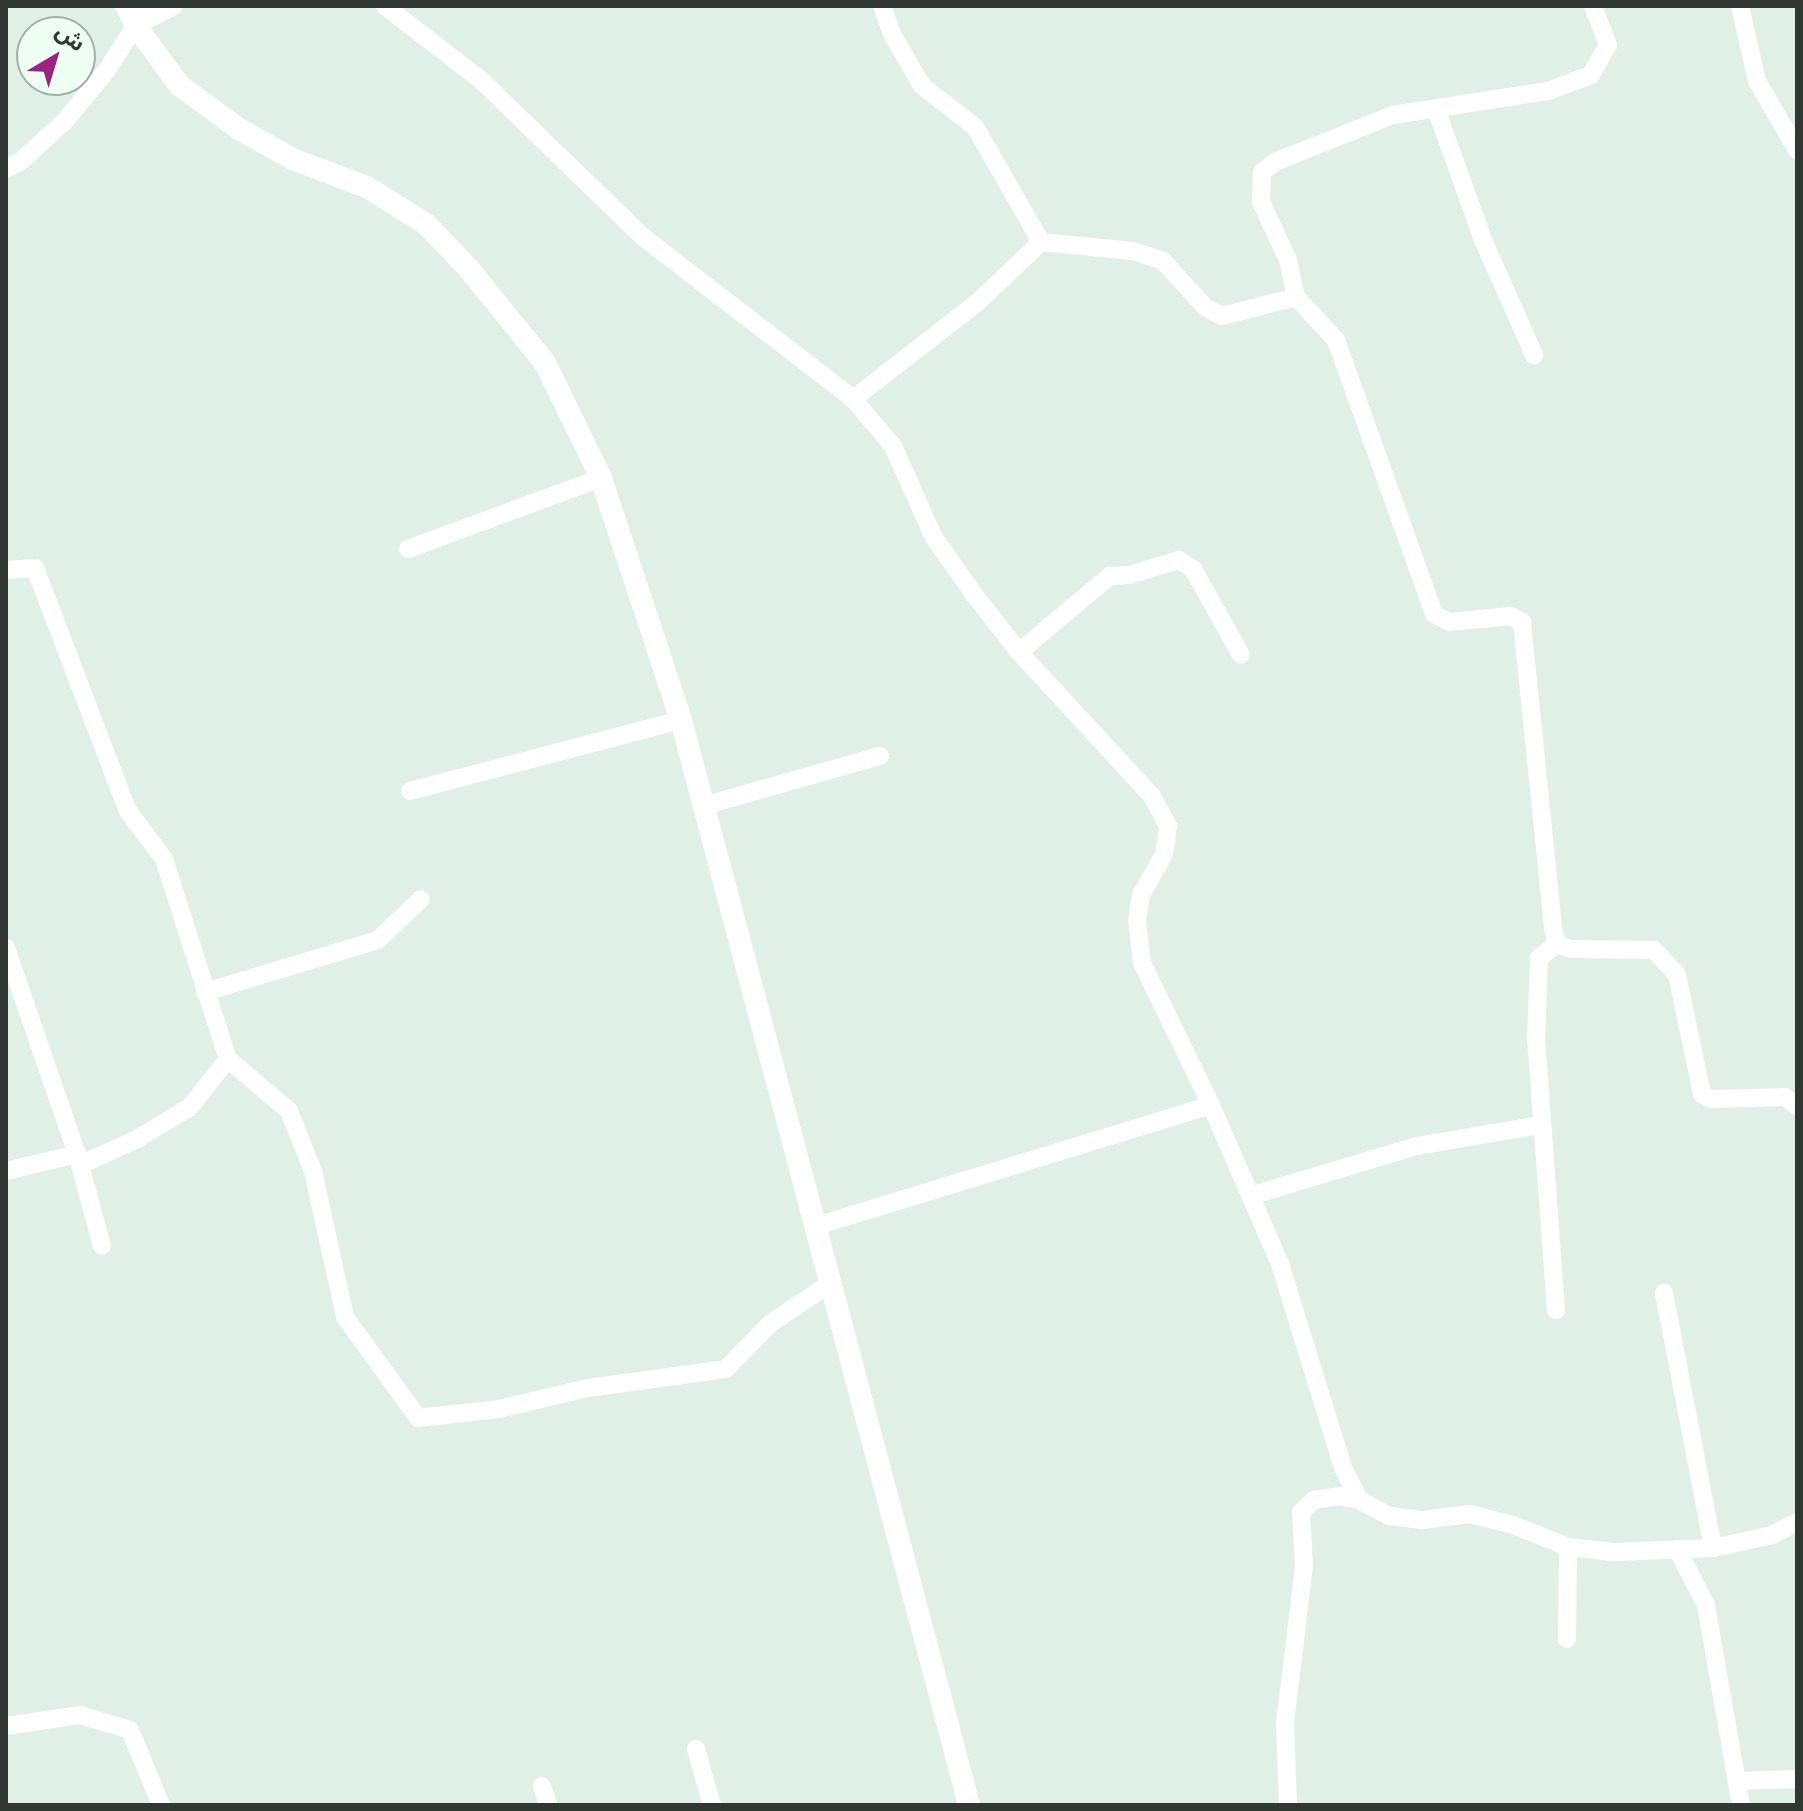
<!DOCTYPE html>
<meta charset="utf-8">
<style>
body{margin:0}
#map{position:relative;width:1803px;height:1811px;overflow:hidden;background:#e0f0e6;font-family:"Sofia Sans Condensed","Noto Sans Arabic",sans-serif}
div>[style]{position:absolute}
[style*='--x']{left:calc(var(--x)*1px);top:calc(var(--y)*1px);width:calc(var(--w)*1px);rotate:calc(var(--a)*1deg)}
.minor>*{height:18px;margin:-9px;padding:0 9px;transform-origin:9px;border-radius:9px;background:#fff}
.tertiary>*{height:22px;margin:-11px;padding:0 11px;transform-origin:11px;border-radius:11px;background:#fff}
span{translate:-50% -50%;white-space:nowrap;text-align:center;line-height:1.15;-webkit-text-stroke:8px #eefef3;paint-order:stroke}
.frame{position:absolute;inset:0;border:8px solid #313733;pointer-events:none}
.north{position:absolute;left:16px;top:16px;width:80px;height:80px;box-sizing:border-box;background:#eefef3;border:2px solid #a2aea6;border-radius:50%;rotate:38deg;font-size:22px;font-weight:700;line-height:32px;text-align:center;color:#313733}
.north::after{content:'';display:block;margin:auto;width:28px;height:36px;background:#9a2581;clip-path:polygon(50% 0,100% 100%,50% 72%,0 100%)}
</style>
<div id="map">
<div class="minor">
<div style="--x:385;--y:6;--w:121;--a:37.6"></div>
<div style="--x:481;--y:80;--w:226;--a:44.1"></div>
<div style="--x:643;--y:237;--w:265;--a:37.6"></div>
<div style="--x:853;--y:399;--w:62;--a:49.6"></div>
<div style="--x:893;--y:446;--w:98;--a:66"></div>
<div style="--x:933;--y:536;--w:70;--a:54.9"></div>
<div style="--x:973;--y:593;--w:75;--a:52.1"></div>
<div style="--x:1019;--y:652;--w:196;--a:47.3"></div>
<div style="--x:1152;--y:796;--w:34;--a:62"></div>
<div style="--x:1168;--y:826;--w:28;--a:98"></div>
<div style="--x:1164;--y:854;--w:47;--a:119.3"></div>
<div style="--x:1141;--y:895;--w:25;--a:99"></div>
<div style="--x:1137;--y:920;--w:43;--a:83.4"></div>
<div style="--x:1142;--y:963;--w:158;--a:64.1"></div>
<div style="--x:1211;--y:1105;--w:173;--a:66.5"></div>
<div style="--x:1280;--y:1264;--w:214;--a:72.8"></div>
<div style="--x:1343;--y:1468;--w:36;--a:63"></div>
<div style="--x:882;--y:6;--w:30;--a:70"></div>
<div style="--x:892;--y:34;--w:60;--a:60"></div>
<div style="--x:922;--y:86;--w:67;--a:37.7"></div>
<div style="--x:975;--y:127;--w:133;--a:60.1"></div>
<div style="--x:1041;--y:242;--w:92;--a:5.6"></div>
<div style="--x:1133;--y:251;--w:32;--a:18"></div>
<div style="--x:1163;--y:261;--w:62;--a:47.6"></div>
<div style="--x:1205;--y:307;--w:19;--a:28"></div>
<div style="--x:1222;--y:316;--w:76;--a:-14.4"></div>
<div style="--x:1593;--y:6;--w:42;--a:69"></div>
<div style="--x:1608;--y:45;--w:34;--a:120"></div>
<div style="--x:1591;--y:75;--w:46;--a:159.6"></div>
<div style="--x:1548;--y:91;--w:157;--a:171.2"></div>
<div style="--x:1393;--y:115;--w:127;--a:158.3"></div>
<div style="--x:1275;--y:162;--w:16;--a:142"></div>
<div style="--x:1262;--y:172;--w:30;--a:92"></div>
<div style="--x:1261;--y:202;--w:64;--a:65"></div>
<div style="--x:1288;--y:260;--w:38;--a:78"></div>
<div style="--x:1296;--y:297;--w:59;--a:47.1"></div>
<div style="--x:1336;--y:340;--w:291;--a:70.3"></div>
<div style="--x:1434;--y:614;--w:18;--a:27"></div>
<div style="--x:1450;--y:622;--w:61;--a:-5.6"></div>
<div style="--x:1511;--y:616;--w:13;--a:29"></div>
<div style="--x:1522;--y:622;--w:309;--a:84.2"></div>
<div style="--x:1553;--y:929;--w:16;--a:75"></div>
<div style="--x:1557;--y:944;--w:15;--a:20"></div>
<div style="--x:1571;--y:949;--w:83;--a:0.7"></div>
<div style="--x:1654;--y:950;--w:34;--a:47"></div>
<div style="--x:1677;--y:975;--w:122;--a:78.1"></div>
<div style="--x:1702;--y:1094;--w:10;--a:29"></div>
<div style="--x:1711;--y:1099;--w:74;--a:-1.5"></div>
<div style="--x:1785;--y:1097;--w:15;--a:37"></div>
<div style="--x:1740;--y:6;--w:77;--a:77.2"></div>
<div style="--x:1757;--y:81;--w:80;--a:59.9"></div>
<div style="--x:138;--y:24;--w:40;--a:-26.6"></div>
<div style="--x:1436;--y:109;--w:141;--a:70.2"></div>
<div style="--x:1484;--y:242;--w:124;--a:66.1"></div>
<div style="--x:6;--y:169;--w:17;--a:-28"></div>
<div style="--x:21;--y:161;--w:59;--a:-42.3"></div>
<div style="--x:65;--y:121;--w:66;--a:-50.5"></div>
<div style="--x:107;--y:70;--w:76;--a:-57.4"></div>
<div style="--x:853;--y:399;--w:158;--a:-37.8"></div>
<div style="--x:978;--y:302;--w:87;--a:-43.6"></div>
<div style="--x:408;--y:549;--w:206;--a:-20.2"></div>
<div style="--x:6;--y:570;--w:29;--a:-4"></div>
<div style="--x:35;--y:568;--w:260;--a:69.1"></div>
<div style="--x:128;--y:811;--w:60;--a:53.1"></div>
<div style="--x:164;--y:859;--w:210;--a:72.3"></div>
<div style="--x:228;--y:1059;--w:80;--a:40.4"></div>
<div style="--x:289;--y:1111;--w:65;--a:68.2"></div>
<div style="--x:313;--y:1171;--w:149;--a:77.6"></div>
<div style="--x:345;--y:1317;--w:125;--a:54.1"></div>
<div style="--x:418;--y:1418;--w:81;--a:-6.3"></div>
<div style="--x:499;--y:1409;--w:91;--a:-13.3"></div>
<div style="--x:588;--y:1388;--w:139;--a:-7.8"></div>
<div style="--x:726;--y:1369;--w:64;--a:-45.6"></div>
<div style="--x:771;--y:1323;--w:72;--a:-33.7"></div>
<div style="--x:1019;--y:652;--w:119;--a:-39.9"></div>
<div style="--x:1110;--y:576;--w:19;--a:-3"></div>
<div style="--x:1129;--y:575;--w:52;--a:-16.7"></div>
<div style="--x:1179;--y:560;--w:17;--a:33"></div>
<div style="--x:1193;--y:569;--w:98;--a:60.8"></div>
<div style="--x:410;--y:791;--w:280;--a:-14.7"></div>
<div style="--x:703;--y:806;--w:184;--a:-15.8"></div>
<div style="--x:6;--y:948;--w:218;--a:71"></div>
<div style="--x:77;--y:1154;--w:95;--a:74.8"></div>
<div style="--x:205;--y:992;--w:181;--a:-16.7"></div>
<div style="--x:378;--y:940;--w:59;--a:-43.6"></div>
<div style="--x:80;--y:1165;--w:63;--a:-24.5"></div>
<div style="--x:137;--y:1139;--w:62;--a:-31.1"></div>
<div style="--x:190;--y:1107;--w:61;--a:-51.6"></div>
<div style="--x:6;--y:1171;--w:73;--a:-13.5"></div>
<div style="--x:1250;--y:1196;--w:174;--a:-16.7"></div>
<div style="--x:1417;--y:1146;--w:125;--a:-9.7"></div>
<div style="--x:816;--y:1226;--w:413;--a:-17"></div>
<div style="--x:1664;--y:1293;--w:260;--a:79.1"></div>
<div style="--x:1556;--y:1310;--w:271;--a:-94.2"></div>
<div style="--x:1536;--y:1040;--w:82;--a:-87.9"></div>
<div style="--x:1539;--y:958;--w:23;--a:-38"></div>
<div style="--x:1677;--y:1549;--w:63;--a:62.6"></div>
<div style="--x:1706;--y:1605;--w:203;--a:80.1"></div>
<div style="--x:1567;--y:1639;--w:92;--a:-89.4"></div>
<div style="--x:6;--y:1726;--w:75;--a:-8.5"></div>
<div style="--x:80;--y:1715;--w:52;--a:16.7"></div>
<div style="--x:130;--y:1730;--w:81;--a:67.5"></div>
<div style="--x:696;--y:1749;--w:58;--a:74.1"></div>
<div style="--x:1738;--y:1781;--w:59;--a:-1.9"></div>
<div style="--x:542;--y:1786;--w:20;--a:72"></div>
<div style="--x:1288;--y:1805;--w:82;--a:-92.1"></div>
<div style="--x:1285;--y:1723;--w:158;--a:-83.1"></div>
<div style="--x:1304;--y:1566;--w:54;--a:-93.2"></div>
<div style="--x:1301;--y:1512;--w:18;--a:-43"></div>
<div style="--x:1314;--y:1500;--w:24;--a:-9"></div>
<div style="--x:1338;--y:1496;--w:21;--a:11"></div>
<div style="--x:1359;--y:1500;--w:34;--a:28"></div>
<div style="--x:1389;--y:1516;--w:34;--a:7"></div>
<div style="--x:1423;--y:1520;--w:47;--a:-7.3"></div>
<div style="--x:1470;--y:1514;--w:44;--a:14.3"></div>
<div style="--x:1513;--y:1525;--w:59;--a:21.8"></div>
<div style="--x:1568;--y:1547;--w:46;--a:6.2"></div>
<div style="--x:1614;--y:1552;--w:99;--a:-2.3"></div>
<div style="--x:1713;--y:1548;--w:60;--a:-12.4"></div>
<div style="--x:1772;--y:1535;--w:28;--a:-27"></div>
</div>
<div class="tertiary">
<div style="--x:126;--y:6;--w:22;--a:63"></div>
<div style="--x:136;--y:26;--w:73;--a:53.9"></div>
<div style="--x:179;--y:85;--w:74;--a:36.3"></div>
<div style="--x:239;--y:129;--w:64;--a:29"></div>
<div style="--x:295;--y:160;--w:77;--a:20.6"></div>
<div style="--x:367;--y:187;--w:70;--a:32.1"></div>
<div style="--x:426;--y:224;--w:62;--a:46.3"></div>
<div style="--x:469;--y:269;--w:121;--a:51"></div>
<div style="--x:545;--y:363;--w:128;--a:64"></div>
<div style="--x:601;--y:478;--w:255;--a:71.7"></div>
<div style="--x:681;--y:720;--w:1123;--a:75.13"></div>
</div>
<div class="frame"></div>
<div class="north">ش</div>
</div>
